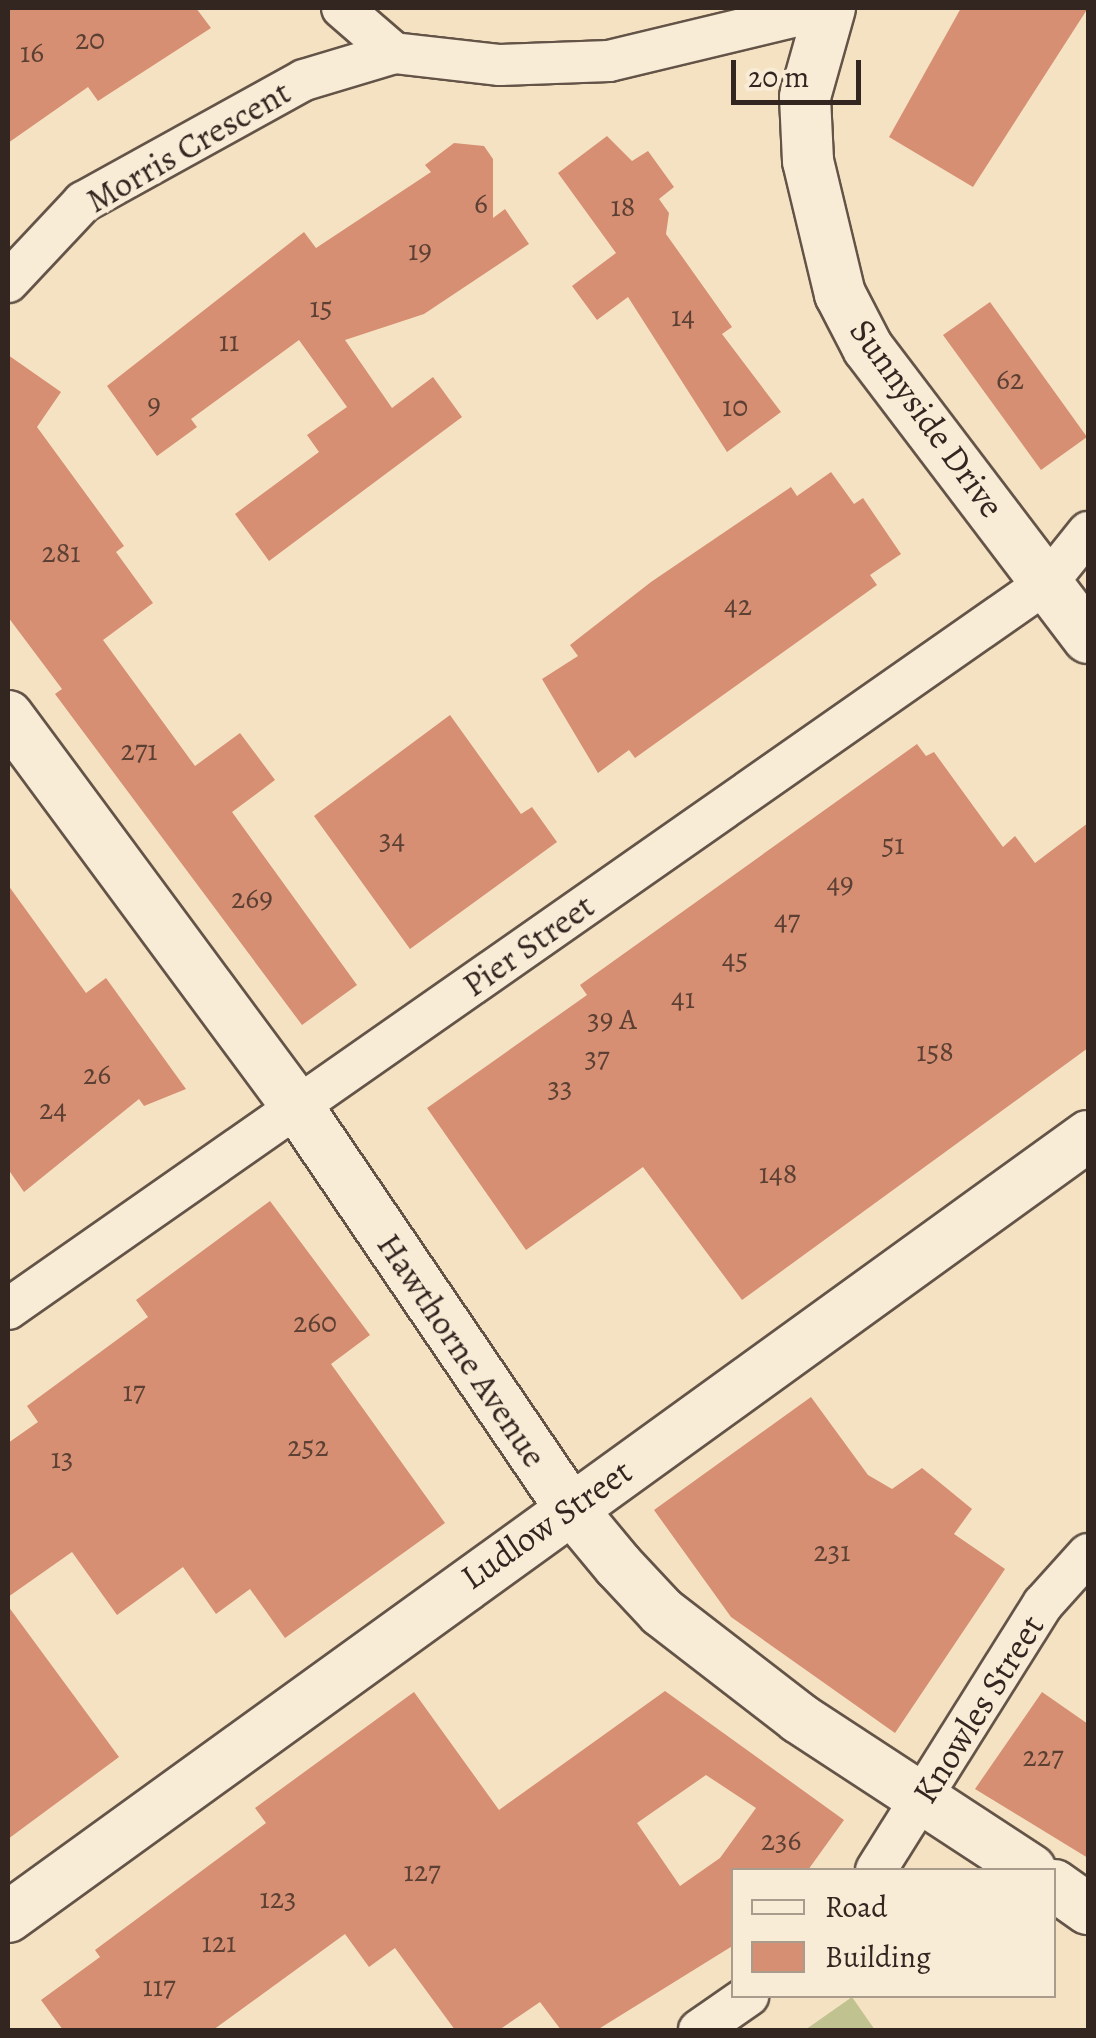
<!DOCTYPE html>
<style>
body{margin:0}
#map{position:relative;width:1096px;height:2038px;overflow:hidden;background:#f5e2c2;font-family:Alegreya,serif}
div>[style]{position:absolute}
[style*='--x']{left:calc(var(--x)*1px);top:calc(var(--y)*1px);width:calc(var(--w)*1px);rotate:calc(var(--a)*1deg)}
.green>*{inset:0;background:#c0c290}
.building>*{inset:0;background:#d68f72}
.roads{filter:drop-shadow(2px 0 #645448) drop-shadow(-2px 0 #645448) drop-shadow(0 2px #645448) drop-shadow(0 -2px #645448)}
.minor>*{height:40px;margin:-20px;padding:0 20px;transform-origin:20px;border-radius:20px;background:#f8ecd7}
.tertiary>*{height:50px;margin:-25px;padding:0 25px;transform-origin:25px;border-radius:25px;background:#f8ecd7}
span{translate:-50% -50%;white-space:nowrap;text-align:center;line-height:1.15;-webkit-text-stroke:9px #f8ecd7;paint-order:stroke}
.number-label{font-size:30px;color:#5c4034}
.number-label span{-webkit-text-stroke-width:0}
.street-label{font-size:35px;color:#33251f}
.frame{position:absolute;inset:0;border:10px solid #33251f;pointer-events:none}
.legend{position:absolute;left:731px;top:1868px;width:325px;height:130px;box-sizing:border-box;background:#f8ecd7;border:2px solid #a99c8d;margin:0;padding:12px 18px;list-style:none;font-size:30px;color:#33251f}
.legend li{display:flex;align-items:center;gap:20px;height:50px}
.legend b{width:50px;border:2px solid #a99c8d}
.scale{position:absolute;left:731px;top:60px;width:130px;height:45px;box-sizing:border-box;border:5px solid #33251f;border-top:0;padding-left:12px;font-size:30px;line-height:35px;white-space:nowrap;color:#33251f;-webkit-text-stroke:8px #f8ecd7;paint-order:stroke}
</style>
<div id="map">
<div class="green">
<div style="clip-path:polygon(852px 1997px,875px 2030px,805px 2030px)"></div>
</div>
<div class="building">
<div style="clip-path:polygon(8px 8px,196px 8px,211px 28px,98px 101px,88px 87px,8px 143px)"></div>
<div style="clip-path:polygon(961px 8px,1088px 8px,973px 187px,889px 137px)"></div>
<div style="clip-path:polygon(607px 136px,632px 161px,648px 151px,674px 187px,659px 199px,669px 213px,666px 234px,732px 327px,722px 334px,781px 412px,727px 452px,628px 297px,597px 320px,572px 286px,616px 253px,558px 173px)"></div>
<div style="clip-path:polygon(454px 143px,484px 146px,493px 159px,493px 218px,505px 209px,529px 244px,424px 314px,345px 340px,392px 408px,433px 377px,462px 417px,269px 561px,235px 514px,319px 452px,307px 435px,347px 407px,299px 340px,191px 419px,197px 427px,157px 456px,107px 386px,304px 232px,316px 248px,431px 172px,425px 165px)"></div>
<div style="clip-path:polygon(990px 302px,1087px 437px,1041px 470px,943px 335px)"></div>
<div style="clip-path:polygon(8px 355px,61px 392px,37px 427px,124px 546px,116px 552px,153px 603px,103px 640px,195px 766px,240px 733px,275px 780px,232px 812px,357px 985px,302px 1025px,55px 694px,62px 689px,8px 617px)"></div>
<div style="clip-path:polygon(831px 472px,854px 504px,863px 498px,901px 554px,870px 575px,877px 585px,635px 758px,629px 750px,598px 773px,542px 679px,578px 656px,570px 645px,651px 582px,791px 487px,797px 496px)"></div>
<div style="clip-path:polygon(450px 715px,521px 814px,532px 807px,557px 842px,410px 949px,314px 816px)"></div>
<div style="clip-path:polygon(917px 744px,926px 756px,934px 752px,1003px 847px,1015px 836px,1035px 863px,1088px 823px,1088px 1048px,742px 1300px,643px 1167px,526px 1250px,427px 1108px,587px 995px,580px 985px)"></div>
<div style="clip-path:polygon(8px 885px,86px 993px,106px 978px,186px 1089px,144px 1106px,139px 1099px,24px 1192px,8px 1169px)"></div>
<div style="clip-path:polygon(270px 1201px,370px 1335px,331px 1364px,445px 1523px,285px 1638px,250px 1589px,216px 1614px,183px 1567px,117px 1615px,72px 1552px,8px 1597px,8px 1443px,38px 1422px,27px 1406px,148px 1317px,136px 1300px)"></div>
<div style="clip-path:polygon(811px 1397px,868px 1475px,892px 1489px,922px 1468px,972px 1509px,954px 1534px,1005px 1569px,895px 1733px,731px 1617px,654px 1510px)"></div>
<div style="clip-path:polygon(8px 1606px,119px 1757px,8px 1839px)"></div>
<div style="clip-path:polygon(evenodd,665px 1691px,844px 1820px,808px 1870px,734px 1870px,734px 1945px,597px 2030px,561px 2030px,540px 2002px,499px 2030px,455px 2030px,395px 1948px,369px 1967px,345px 1934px,213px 2030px,63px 2030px,41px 2000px,100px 1957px,95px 1950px,266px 1823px,255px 1808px,414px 1692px,499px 1810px,665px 1691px,706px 1775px,756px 1808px,720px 1858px,680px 1886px,637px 1823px,706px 1775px)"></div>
<div style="clip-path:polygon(1042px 1692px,1088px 1724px,1088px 1858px,975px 1789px)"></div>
</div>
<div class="roads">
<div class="minor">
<div style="--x:342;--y:8;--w:69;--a:40.9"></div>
<div style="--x:394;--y:53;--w:107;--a:6.5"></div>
<div style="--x:500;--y:65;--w:109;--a:-2.1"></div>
<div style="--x:609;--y:61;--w:227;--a:-13.5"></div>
<div style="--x:8;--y:282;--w:110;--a:-46.8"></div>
<div style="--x:83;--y:202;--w:252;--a:-28.9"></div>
<div style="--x:304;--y:80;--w:94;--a:-16.7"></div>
<div style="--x:8;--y:1309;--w:1269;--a:-34.96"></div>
<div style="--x:1048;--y:582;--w:64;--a:-51.3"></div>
<div style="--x:876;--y:1870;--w:314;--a:-57.9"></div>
<div style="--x:1043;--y:1604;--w:67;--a:-48"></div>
<div style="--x:699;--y:2030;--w:60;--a:-34.8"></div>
</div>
<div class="tertiary">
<div style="--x:830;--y:8;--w:92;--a:105.7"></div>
<div style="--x:805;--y:97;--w:64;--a:87.3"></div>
<div style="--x:808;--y:161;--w:137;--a:76.5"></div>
<div style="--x:840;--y:294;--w:61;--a:62.6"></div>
<div style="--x:868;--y:348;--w:364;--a:52.8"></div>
<div style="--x:8;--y:716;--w:485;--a:53.5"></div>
<div style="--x:297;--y:1106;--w:484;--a:55.8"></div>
<div style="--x:569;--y:1506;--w:77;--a:50.3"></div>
<div style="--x:618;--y:1565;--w:64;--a:46.9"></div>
<div style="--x:662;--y:1612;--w:173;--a:37.7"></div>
<div style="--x:799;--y:1718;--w:277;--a:33.2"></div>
<div style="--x:1054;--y:1885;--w:42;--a:35.2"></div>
<div style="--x:8;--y:1917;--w:1333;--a:-35.87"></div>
</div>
</div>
<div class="number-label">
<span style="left:90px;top:39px">20</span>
<span style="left:32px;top:52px">16</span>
<span style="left:481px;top:203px">6</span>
<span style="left:623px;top:206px">18</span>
<span style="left:420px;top:250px">19</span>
<span style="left:321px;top:307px">15</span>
<span style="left:683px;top:316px">14</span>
<span style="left:229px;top:341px">11</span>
<span style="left:1010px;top:379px">62</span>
<span style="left:154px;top:404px">9</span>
<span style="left:735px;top:406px">10</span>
<span style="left:61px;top:552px">281</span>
<span style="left:738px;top:605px">42</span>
<span style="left:139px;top:750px">271</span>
<span style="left:392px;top:839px">34</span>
<span style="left:893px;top:844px">51</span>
<span style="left:840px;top:883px">49</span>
<span style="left:252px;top:898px">269</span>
<span style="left:787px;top:920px">47</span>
<span style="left:735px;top:959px">45</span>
<span style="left:683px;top:998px">41</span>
<span style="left:612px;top:1019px">39 A</span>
<span style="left:935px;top:1051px">158</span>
<span style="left:597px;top:1057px">37</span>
<span style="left:97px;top:1074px">26</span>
<span style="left:560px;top:1087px">33</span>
<span style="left:53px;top:1109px">24</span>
<span style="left:778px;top:1173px">148</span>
<span style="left:315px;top:1322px">260</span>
<span style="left:134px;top:1391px">17</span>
<span style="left:308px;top:1446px">252</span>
<span style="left:62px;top:1458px">13</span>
<span style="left:832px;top:1551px">231</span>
<span style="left:1043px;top:1756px">227</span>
<span style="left:781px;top:1840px">236</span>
<span style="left:422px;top:1871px">127</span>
<span style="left:278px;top:1898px">123</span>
<span style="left:219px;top:1942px">121</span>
<span style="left:159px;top:1986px">117</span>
</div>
<div class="street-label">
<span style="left:188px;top:146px;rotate:-30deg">Morris Crescent</span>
<span style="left:927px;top:418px;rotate:54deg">Sunnyside Drive</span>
<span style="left:528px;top:945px;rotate:-35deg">Pier Street</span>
<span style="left:462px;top:1350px;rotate:56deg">Hawthorne Avenue</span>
<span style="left:546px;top:1524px;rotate:-35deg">Ludlow Street</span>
<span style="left:978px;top:1709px;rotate:-58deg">Knowles Street</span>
</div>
<div class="frame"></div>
<ul class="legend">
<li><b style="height:12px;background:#f8ecd7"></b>Road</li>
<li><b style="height:28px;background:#d68f72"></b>Building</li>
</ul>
<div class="scale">20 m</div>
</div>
